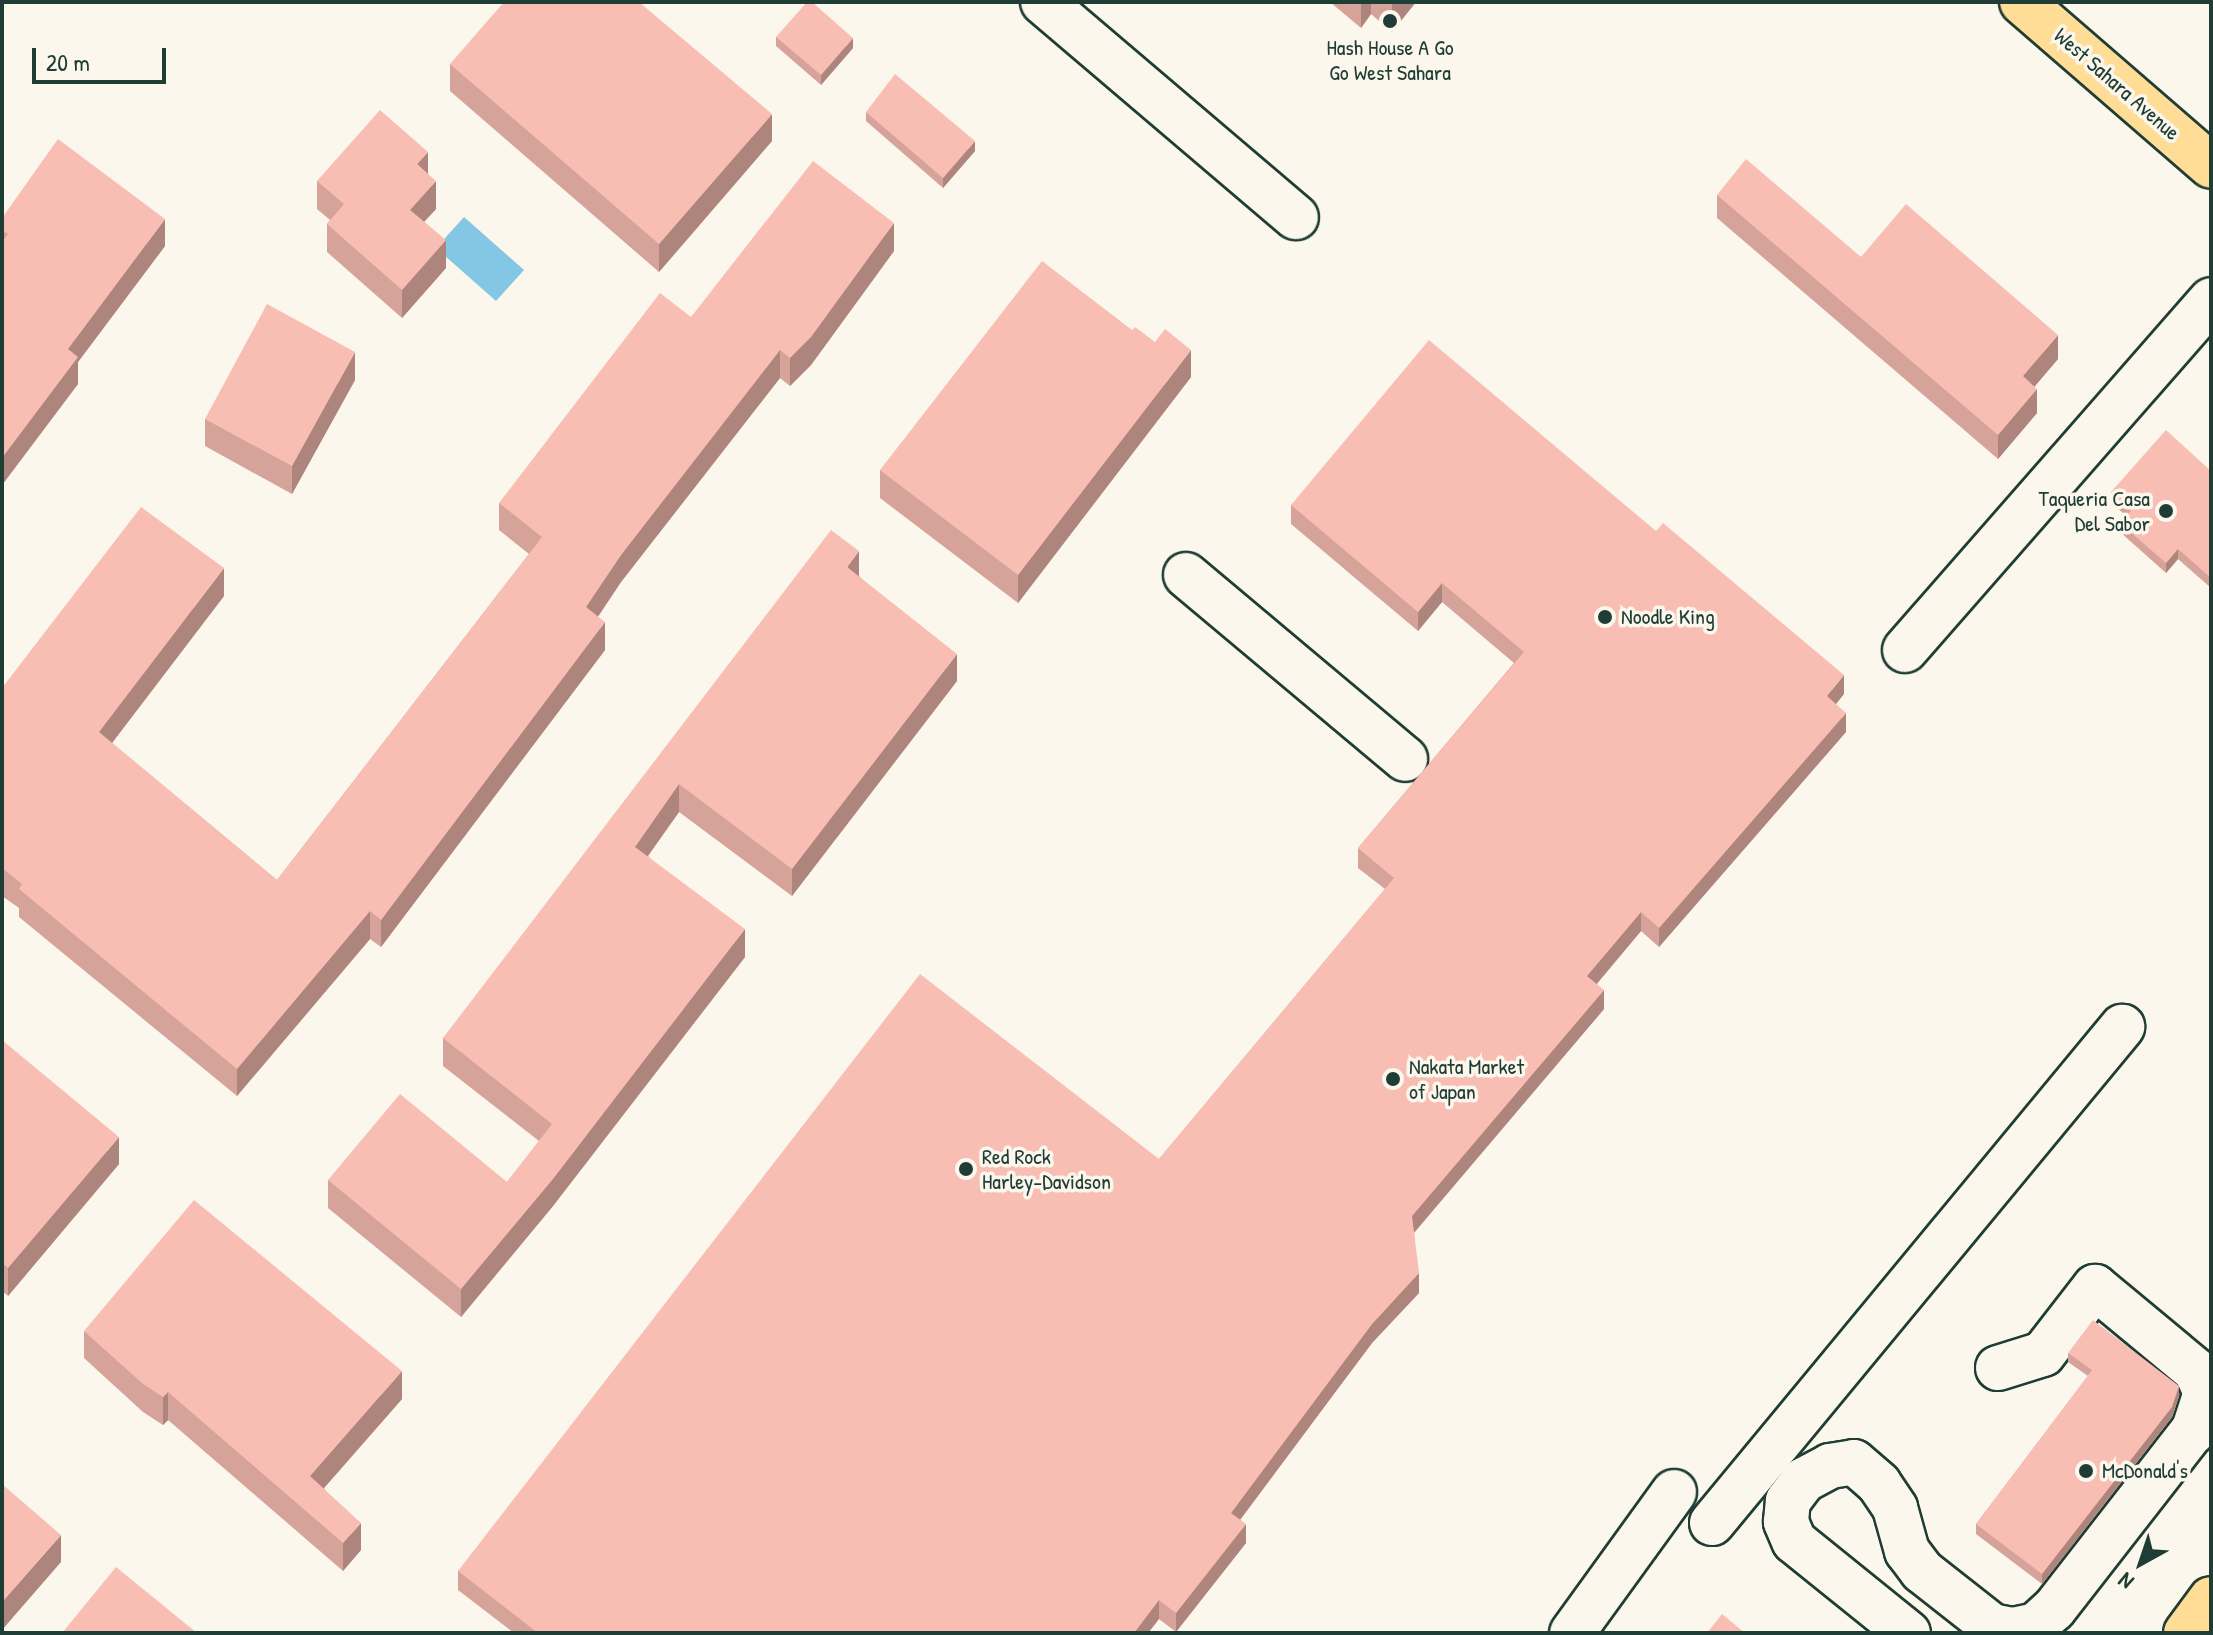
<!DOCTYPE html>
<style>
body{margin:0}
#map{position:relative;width:2213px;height:1635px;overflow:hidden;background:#fbf7ec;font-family:"Patrick Hand",sans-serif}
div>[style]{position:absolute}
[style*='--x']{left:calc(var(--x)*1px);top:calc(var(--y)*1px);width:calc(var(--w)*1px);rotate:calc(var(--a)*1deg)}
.water>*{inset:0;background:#83c7e4}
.roads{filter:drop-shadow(2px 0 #1f3d34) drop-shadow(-2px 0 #1f3d34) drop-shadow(0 2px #1f3d34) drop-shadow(0 -2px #1f3d34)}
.minor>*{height:44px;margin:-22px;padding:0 22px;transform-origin:22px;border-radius:22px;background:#fbf7ec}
.major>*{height:44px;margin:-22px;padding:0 22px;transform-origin:22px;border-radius:22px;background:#ffdd96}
.wall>*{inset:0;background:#d6a39a}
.shaded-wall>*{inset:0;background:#ae857d}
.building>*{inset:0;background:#f9beb3}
.dots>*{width:22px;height:22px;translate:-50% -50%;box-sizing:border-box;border:4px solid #fbf7ec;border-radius:50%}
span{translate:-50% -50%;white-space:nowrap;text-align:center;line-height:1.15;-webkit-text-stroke:7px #fbf7ec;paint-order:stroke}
.poi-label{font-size:22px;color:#1f3d34}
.right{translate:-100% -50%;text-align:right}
.left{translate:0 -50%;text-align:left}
.street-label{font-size:22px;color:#1f3d34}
.frame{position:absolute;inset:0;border:4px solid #1f3d34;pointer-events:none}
.north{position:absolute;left:2101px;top:1523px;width:80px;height:80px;-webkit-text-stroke:6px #fbf7ec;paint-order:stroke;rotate:220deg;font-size:22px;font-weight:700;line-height:32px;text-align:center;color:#1f3d34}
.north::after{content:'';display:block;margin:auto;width:28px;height:36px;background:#1f3d34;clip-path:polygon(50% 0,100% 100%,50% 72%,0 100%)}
.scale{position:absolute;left:32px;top:48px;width:134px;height:36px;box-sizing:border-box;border:4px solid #1f3d34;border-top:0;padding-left:10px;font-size:24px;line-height:28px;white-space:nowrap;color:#1f3d34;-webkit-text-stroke:6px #fbf7ec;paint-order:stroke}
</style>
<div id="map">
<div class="water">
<div style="clip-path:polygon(464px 217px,524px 270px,496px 301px,436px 248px)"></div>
</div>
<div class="roads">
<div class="minor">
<div style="--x:1043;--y:2;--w:332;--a:40.4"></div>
<div style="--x:1186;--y:575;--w:286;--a:40"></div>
<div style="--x:1905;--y:650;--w:465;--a:-48.8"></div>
<div style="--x:1998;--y:1368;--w:47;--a:-17.3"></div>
<div style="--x:2043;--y:1354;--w:85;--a:-52.2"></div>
<div style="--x:2095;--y:1287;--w:131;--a:39.7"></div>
<div style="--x:2196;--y:1371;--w:23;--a:65"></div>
<div style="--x:2206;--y:1392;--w:42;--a:108"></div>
<div style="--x:1712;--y:1523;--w:644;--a:-50.42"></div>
<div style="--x:1572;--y:1633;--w:174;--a:-54.1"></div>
<div style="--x:1908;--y:1633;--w:146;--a:-141.1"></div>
<div style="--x:1794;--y:1541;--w:21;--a:-113"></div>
<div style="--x:1786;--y:1522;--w:21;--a:-85"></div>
<div style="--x:1788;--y:1501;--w:26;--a:-53"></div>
<div style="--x:1804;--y:1480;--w:30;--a:-28"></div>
<div style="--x:1830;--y:1466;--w:24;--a:-9"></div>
<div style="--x:1854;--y:1462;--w:33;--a:41"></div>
<div style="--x:1879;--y:1484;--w:29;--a:56"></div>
<div style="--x:1895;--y:1508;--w:45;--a:74.4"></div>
<div style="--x:1907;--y:1551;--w:25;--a:53"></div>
<div style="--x:1922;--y:1571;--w:89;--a:38.2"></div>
<div style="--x:1992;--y:1626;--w:21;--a:11"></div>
<div style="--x:2013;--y:1630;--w:24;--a:-12"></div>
<div style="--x:2036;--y:1625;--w:24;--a:-42"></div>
<div style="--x:2054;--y:1609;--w:256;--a:-52.1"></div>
</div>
<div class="major">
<div style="--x:2022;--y:2;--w:250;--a:40.9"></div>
<div style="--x:2186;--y:1633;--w:42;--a:-53.7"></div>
</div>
</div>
<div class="wall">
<div style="clip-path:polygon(1330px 2px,1416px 2px,1392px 32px,1371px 14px,1361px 28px)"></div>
<div style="clip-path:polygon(776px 37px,853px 48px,821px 85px,776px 46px)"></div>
<div style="clip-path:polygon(450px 64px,772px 141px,659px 272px,450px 91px)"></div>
<div style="clip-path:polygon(866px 112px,975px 151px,943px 188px,866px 121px)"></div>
<div style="clip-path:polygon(428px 174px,436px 209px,424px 222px,446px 268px,402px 318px,327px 252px,327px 224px,330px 220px,317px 209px,317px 181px)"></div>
<div style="clip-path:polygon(1717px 195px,1861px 257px,2058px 359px,2035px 386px,2037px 413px,1998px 459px,1717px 218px)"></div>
<div style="clip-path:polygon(2px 218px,165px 246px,78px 362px,78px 384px,2px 485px)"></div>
<div style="clip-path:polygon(894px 251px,811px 365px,790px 386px,780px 378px,621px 582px,598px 617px,605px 650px,381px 947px,370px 939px,237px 1096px,19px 917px,19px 908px,2px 896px,2px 688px,224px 596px,112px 743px,277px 880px,529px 554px,499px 530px,499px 503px,691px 317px)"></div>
<div style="clip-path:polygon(1191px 377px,1018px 603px,880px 498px,880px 470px)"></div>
<div style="clip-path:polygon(355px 380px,292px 494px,205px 446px,205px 419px)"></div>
<div style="clip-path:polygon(2211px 471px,2211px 588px,2178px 559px,2166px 573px,2120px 532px,2120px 523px,2126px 516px,2111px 502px,2111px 492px)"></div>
<div style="clip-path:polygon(1291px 505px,1844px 694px,1836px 704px,1846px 732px,1659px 947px,1641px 931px,1597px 984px,1604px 1009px,1414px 1233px,1419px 1293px,1372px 1343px,1240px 1520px,1246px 1543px,1176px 1632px,1159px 1619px,1148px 1633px,514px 1633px,458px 1590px,458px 1571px,1159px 1159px,1385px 889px,1358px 868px,1358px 848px,1514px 663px,1442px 602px,1418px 631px,1291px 524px)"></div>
<div style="clip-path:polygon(859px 576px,957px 681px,792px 896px,679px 812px,648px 856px,745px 957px,553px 1206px,461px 1317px,328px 1208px,328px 1180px,507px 1182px,539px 1141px,443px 1066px,443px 1038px)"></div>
<div style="clip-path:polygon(2px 1040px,119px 1164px,8px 1296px,2px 1291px)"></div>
<div style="clip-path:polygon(84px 1331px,402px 1399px,324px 1488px,361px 1550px,343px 1571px,168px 1420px,163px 1425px,143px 1412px,84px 1358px)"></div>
<div style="clip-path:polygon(2068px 1353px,2179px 1396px,2172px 1417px,2042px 1584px,1976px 1534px,1976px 1524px,2088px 1376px,2068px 1362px)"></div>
</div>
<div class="shaded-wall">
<div style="clip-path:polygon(1361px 2px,1371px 2px,1371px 14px,1361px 28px)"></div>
<div style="clip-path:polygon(1394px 2px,1416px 2px,1392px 32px,1392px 4px)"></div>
<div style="clip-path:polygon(853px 38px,853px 48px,821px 85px,821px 75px)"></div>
<div style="clip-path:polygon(772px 114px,772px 141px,659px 272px,659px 244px)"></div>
<div style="clip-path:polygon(975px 141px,975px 151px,943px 188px,943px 178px)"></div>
<div style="clip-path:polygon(428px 152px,428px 179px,417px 164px)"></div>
<div style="clip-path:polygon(436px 181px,436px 209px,410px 237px,410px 210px)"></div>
<div style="clip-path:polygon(165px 219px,165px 246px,78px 362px,78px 384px,2px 485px,2px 458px,68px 349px)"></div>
<div style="clip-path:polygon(894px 223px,894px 251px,811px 365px,790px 386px,790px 358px)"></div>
<div style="clip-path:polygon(446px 240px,446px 268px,402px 318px,402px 290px)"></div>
<div style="clip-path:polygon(2058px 335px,2058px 359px,2023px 400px,2023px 376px)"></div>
<div style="clip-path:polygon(780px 350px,780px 378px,621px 582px,586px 634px,586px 607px,621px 555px)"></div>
<div style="clip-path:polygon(1191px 350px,1191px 377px,1018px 603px,1018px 575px)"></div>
<div style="clip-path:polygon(355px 352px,355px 380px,292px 494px,292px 466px)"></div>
<div style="clip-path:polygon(2037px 389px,2037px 413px,1998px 459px,1998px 435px)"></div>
<div style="clip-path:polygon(2178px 549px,2178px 559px,2166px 573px,2166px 563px)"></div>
<div style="clip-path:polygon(859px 551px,859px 579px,847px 567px)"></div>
<div style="clip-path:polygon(224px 568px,224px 596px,99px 760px,99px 732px)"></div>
<div style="clip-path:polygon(1442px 583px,1442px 602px,1418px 631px,1418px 612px)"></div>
<div style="clip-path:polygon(605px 622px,605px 650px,381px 947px,381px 920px)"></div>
<div style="clip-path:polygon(957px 654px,957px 681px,792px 896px,792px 869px)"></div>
<div style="clip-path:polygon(1844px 675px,1844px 694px,1827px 715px,1827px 696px)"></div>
<div style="clip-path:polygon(1846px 713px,1846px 732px,1659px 947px,1659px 928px)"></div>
<div style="clip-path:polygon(679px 784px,679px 812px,635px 874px,635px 847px)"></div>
<div style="clip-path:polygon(370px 911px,370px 939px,237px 1096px,237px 1069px)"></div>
<div style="clip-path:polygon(1641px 912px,1641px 931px,1587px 995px,1587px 976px)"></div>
<div style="clip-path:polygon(745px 929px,745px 957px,553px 1206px,461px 1317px,461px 1289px)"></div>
<div style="clip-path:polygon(1604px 990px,1604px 1009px,1412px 1235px,1412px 1216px)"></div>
<div style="clip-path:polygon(119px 1137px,119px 1164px,8px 1296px,8px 1268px)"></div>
<div style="clip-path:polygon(1419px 1273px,1419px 1293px,1372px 1343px,1231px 1532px,1231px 1513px,1372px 1324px)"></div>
<div style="clip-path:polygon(402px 1371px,402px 1399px,310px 1504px,310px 1476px)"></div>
<div style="clip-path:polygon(2179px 1386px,2179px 1396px,2172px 1417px,2042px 1584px,2042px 1574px)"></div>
<div style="clip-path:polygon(168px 1392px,168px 1420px,163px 1425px,163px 1397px)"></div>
<div style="clip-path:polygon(361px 1523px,361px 1550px,343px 1571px,343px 1543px)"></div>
<div style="clip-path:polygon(1246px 1524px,1246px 1543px,1176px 1632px,1176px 1613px)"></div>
<div style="clip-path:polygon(61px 1535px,61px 1562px,2px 1630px,2px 1602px)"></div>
<div style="clip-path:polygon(1159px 1600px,1159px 1619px,1148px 1633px,1134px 1633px)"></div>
</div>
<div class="building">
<div style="clip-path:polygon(504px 2px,639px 2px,772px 114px,659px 244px,450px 64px)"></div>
<div style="clip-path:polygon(807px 2px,812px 2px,853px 38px,821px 75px,776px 37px)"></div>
<div style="clip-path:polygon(895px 74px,975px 141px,943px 178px,866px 112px)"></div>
<div style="clip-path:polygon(380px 110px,428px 152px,417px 164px,436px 181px,410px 210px,446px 240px,402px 290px,327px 224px,344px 204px,317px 181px)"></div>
<div style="clip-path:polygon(58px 139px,165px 219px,68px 349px,78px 357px,2px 458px,2px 242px,8px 234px,2px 230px,2px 218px)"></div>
<div style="clip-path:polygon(1746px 159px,1861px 257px,1906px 204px,2058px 335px,2023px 376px,2037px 389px,1998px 435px,1717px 195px)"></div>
<div style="clip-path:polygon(813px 161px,894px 223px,811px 337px,790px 358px,780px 350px,621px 555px,586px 607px,605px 622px,381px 920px,370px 911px,237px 1069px,19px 889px,22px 884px,2px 868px,2px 688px,141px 507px,224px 568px,99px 732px,277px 880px,542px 537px,499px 503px,660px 293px,691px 317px)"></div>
<div style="clip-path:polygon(1042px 261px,1132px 330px,1135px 327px,1155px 342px,1165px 329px,1191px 350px,1018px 575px,880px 470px)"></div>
<div style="clip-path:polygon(267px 304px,355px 352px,292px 466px,205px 419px)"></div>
<div style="clip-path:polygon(1429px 340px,1656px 531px,1663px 523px,1844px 675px,1827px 696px,1846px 713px,1659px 928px,1641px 912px,1587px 976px,1604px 990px,1412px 1216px,1419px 1273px,1372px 1324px,1231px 1513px,1246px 1524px,1176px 1613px,1159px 1600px,1134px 1633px,538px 1633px,458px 1571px,920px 974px,1159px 1159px,1394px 878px,1358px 848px,1524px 652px,1442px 583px,1418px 612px,1291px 505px)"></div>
<div style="clip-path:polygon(2166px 430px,2211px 471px,2211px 578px,2178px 549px,2166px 563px,2120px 523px,2131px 511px,2111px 492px)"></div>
<div style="clip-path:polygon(831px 530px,859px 551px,847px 567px,957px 654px,792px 869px,679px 784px,635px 847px,745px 929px,553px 1179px,461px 1289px,328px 1180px,400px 1094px,507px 1182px,552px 1124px,443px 1038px)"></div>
<div style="clip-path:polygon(2px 1040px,119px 1137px,8px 1268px,2px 1263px)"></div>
<div style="clip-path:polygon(194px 1200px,402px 1371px,310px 1476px,361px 1523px,343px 1543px,168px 1392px,163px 1397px,143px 1384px,84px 1331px)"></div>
<div style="clip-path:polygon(2093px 1320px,2179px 1386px,2172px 1407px,2042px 1574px,1976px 1524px,2092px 1370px,2068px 1353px)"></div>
<div style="clip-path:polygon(2px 1484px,61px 1535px,2px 1602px)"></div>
<div style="clip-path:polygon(116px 1567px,197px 1633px,62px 1633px)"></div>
<div style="clip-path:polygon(1722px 1614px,1745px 1633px,1707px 1633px)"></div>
</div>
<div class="dots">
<div style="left:1390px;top:21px;background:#1f3d34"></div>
<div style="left:2166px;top:511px;background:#1f3d34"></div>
<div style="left:1605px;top:617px;background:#1f3d34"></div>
<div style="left:1393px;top:1079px;background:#1f3d34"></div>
<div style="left:966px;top:1169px;background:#1f3d34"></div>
<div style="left:2086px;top:1471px;background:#1f3d34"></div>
</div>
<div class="poi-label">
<span style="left:1390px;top:60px">Hash House A Go<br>Go West Sahara</span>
<span class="right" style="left:2150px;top:511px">Taqueria Casa<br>Del Sabor</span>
<span class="left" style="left:1621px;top:617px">Noodle King</span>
<span class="left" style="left:1409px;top:1079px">Nakata Market<br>of Japan</span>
<span class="left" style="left:982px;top:1169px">Red Rock<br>Harley-Davidson</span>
<span class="left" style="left:2102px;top:1471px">McDonald's</span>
</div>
<div class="street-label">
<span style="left:2117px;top:84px;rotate:41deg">West Sahara Avenue</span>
</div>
<div class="frame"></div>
<div class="north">N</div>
<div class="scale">20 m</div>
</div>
